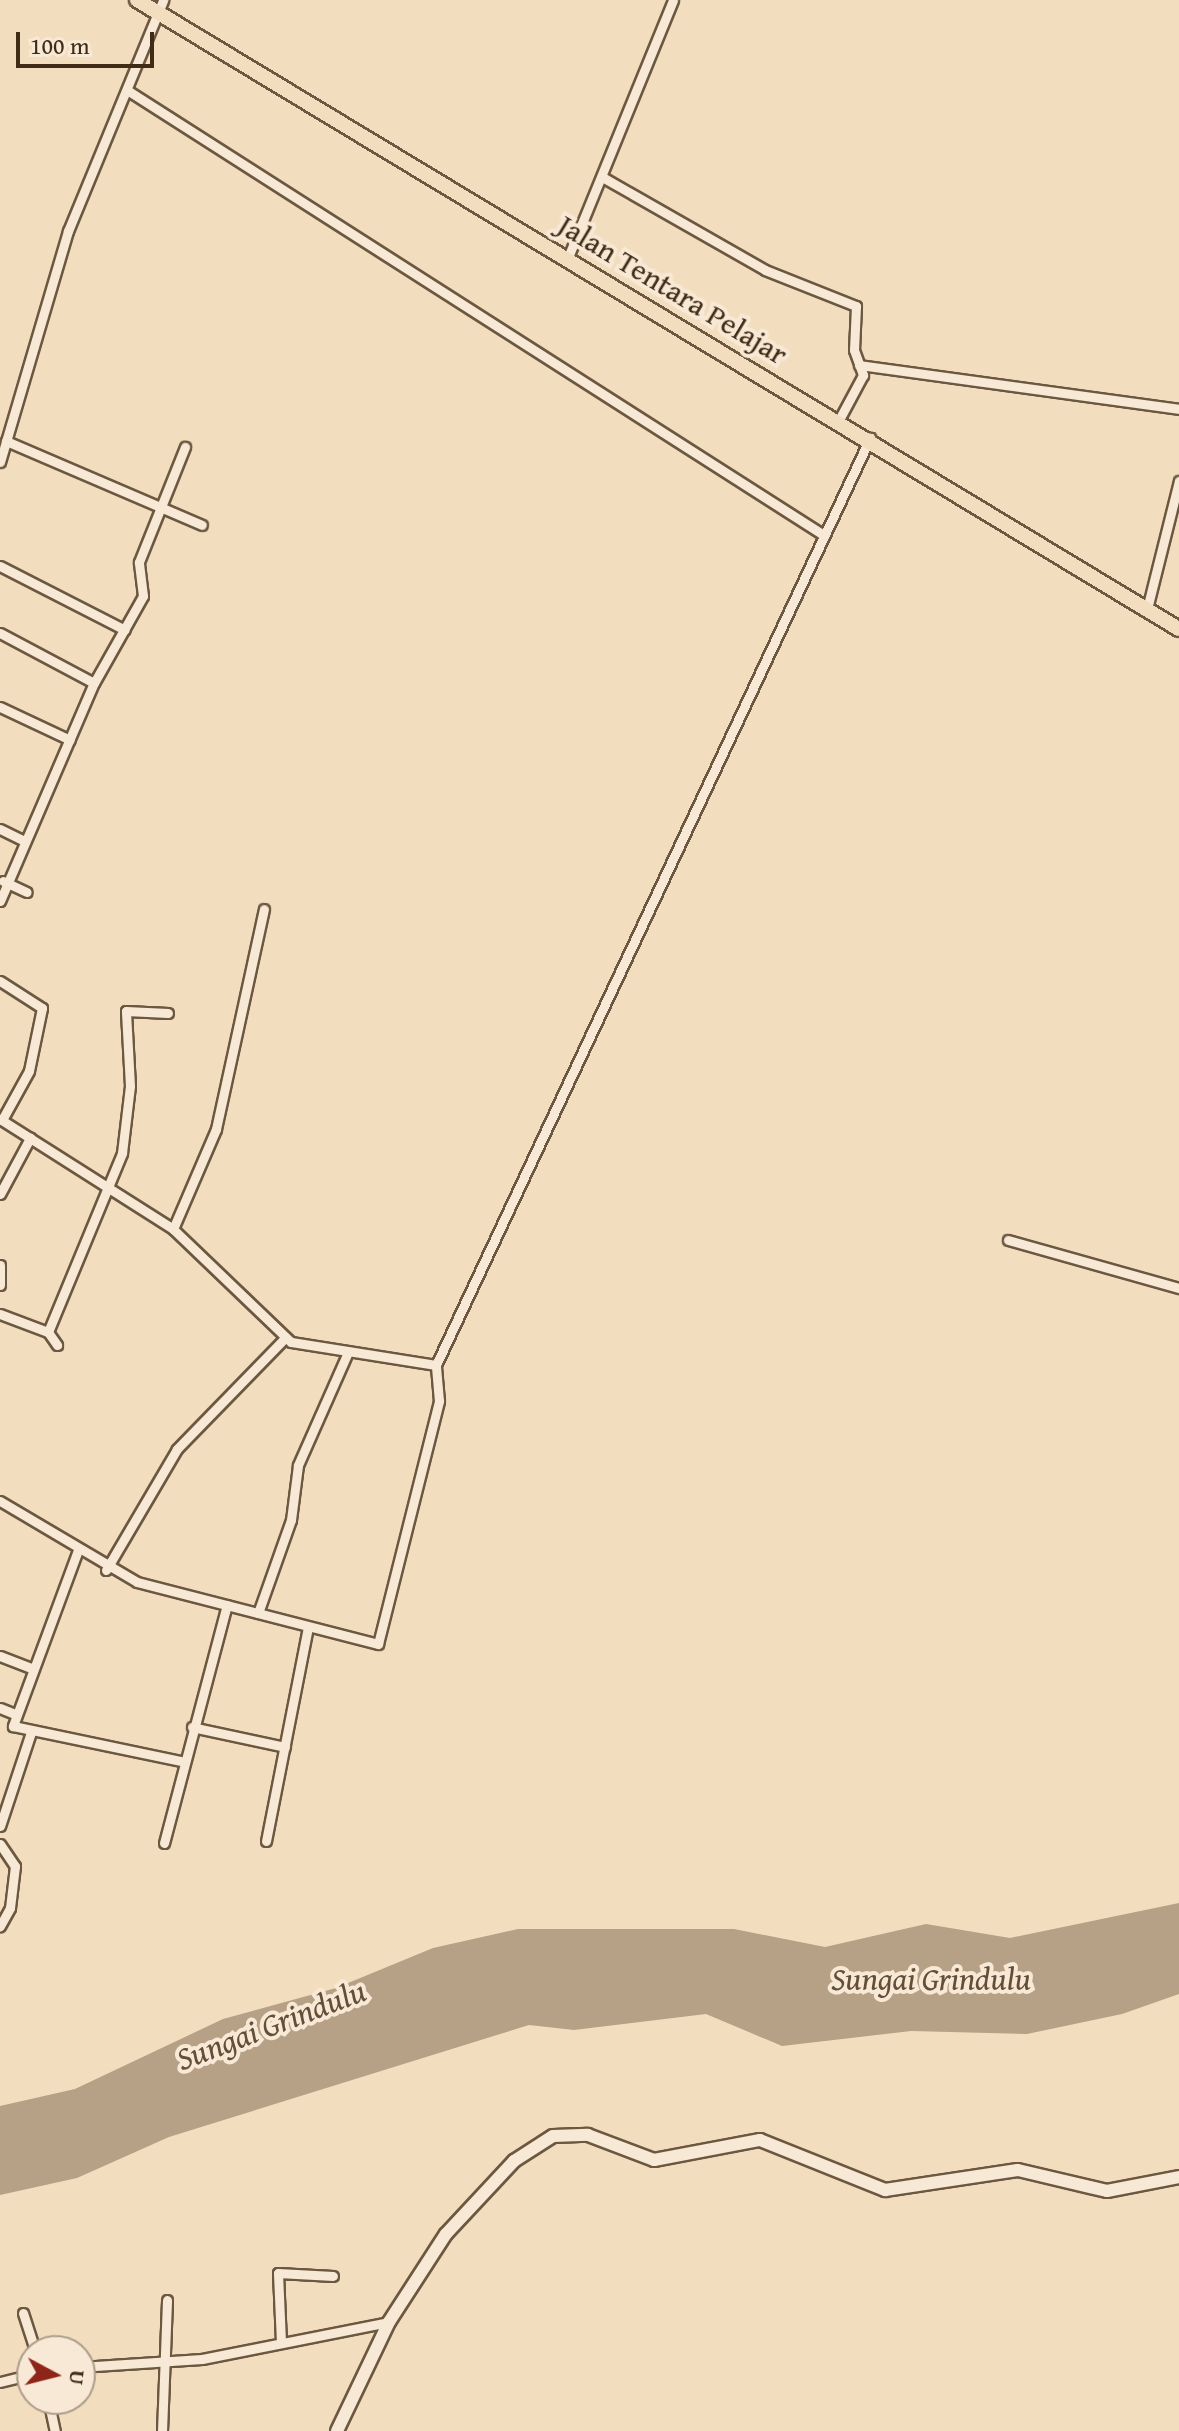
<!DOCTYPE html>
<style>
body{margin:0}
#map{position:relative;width:1179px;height:2431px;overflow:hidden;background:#f3ddbf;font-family:"Gentium Book Plus",serif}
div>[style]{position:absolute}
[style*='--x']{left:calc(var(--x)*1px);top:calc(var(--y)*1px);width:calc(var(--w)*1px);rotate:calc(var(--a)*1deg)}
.water>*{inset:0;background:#b6a086}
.roads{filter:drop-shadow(2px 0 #6c5840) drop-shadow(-2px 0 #6c5840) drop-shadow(0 2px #6c5840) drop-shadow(0 -2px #6c5840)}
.street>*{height:9px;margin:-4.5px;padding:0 4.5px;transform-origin:4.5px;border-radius:4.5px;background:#f7e9d5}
.secondary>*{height:12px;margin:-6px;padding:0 6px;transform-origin:6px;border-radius:6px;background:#f7e9d5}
.primary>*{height:14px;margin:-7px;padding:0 7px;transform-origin:7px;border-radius:7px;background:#f3ddbf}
span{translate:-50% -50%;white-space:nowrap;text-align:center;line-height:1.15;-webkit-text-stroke:8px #f7e9d5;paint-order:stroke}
.street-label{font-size:30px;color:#3f2b16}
.water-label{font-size:32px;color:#634e38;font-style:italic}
.north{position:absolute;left:16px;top:2335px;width:80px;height:80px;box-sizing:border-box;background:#f7e9d5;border:2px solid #ad9d89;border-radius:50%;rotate:97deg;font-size:22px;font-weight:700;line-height:32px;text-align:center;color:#3f2b16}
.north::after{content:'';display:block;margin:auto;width:28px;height:36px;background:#8f2418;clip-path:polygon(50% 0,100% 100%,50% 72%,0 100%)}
.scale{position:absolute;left:16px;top:32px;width:138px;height:36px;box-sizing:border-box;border:4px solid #3f2b16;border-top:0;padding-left:10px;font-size:24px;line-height:28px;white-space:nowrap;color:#3f2b16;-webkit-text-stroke:6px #f7e9d5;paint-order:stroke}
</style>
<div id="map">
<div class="water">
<div style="clip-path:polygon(1179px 1903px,1179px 1994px,1122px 2014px,1027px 2034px,911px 2031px,782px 2046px,706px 2014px,574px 2030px,529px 2025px,169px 2137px,77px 2178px,0 2195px,0 2106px,75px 2089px,223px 2019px,336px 1988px,433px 1948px,518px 1929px,734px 1929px,825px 1947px,926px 1924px,1010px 1938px)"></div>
</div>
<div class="roads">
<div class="street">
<div style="--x:127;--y:90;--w:825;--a:32.57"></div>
<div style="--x:604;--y:178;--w:185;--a:29.7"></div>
<div style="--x:765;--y:270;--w:98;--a:21.6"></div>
<div style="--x:856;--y:306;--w:44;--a:92.6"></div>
<div style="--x:854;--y:350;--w:27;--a:70"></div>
<div style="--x:863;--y:375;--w:51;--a:118.1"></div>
<div style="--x:569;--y:255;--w:275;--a:-67.8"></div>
<div style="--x:859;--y:365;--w:323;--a:7.8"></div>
<div style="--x:6;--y:441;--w:213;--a:23.2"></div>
<div style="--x:0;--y:462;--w:241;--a:-73.6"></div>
<div style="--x:68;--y:231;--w:250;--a:-67.6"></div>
<div style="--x:0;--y:566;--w:140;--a:27.1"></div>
<div style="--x:1147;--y:609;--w:132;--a:-76"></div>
<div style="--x:0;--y:633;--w:106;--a:28"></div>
<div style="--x:0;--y:707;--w:77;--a:25.2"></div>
<div style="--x:0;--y:829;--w:25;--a:26"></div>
<div style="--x:3;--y:881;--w:26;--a:25"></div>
<div style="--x:0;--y:901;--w:237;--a:-66.7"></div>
<div style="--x:94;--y:683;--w:100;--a:-60.6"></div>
<div style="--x:143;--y:596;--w:34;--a:-97"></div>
<div style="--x:139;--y:562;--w:124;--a:-68.2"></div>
<div style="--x:0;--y:981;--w:50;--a:32.7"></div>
<div style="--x:42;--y:1008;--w:64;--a:101.7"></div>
<div style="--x:29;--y:1071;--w:56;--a:118.9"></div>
<div style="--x:0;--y:1119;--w:205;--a:32.4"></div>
<div style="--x:173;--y:1229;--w:163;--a:43.8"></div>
<div style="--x:291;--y:1342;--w:147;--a:9"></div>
<div style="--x:0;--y:1194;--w:64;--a:-61.8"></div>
<div style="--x:173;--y:1229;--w:109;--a:-66.7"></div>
<div style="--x:216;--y:1129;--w:225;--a:-77.7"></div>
<div style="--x:1008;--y:1240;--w:178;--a:15.7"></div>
<div style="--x:0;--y:1265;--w:20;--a:90"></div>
<div style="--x:0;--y:1314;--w:51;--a:20.6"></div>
<div style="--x:48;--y:1332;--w:194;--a:-67.5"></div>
<div style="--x:122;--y:1153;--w:67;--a:-83.2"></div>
<div style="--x:130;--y:1086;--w:75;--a:-93.1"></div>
<div style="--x:126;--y:1011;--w:42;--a:2.7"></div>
<div style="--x:48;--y:1332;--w:16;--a:55"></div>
<div style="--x:0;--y:1501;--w:159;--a:30.6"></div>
<div style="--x:137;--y:1582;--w:249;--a:14.4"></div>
<div style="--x:378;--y:1644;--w:251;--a:-75.9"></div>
<div style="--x:439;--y:1401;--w:36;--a:-95"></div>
<div style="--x:436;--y:1365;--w:1024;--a:-64.91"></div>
<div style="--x:78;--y:1550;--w:188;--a:110.3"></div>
<div style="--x:13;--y:1726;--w:172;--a:11.8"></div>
<div style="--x:106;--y:1570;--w:140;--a:-59.6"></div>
<div style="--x:177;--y:1449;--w:155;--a:-45.8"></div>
<div style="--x:258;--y:1613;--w:99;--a:-70.5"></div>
<div style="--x:291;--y:1520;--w:55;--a:-82.7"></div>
<div style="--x:298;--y:1465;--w:124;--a:-66.1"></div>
<div style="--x:0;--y:1656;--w:34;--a:21"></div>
<div style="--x:0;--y:1708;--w:16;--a:22"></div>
<div style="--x:192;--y:1727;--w:95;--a:12.1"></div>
<div style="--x:0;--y:1826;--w:99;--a:-71.7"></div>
<div style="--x:266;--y:1841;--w:218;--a:-78.9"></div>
<div style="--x:164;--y:1843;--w:246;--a:-75.2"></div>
<div style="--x:0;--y:1844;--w:27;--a:56"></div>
<div style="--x:15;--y:1866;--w:42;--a:96.8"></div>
<div style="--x:10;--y:1908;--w:21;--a:119"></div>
<div style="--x:23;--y:2313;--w:40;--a:72"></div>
<div style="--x:281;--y:2342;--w:69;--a:-92.5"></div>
<div style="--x:278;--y:2273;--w:55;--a:3.1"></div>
<div style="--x:80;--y:2367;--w:122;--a:-3.8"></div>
<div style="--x:202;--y:2359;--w:191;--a:-11.2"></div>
<div style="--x:0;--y:2382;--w:33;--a:-14"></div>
<div style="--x:48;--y:2399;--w:33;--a:78"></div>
<div style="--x:162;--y:2431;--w:131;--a:-87.8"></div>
</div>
<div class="secondary">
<div style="--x:337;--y:2431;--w:121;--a:-64.5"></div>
<div style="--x:389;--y:2322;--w:105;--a:-57.1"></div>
<div style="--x:446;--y:2234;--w:100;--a:-47"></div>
<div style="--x:514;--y:2161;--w:46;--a:-32.7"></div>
<div style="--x:553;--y:2136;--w:35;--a:-2"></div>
<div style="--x:588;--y:2135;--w:71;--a:20.7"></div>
<div style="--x:654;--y:2160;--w:108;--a:-10.7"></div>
<div style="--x:760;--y:2140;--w:135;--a:21.8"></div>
<div style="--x:885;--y:2190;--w:134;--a:-8.6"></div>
<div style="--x:1018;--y:2170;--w:91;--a:13.3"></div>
<div style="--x:1107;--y:2191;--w:73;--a:-11"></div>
</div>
<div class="primary">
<div style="--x:137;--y:0;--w:1217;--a:31.12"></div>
</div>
</div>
<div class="street-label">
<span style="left:673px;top:289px;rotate:31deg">Jalan Tentara Pelajar</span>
</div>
<div class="water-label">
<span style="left:931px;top:1979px">Sungai Grindulu</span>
<span style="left:271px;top:2025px;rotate:-21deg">Sungai Grindulu</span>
</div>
<div class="north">U</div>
<div class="scale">100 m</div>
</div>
